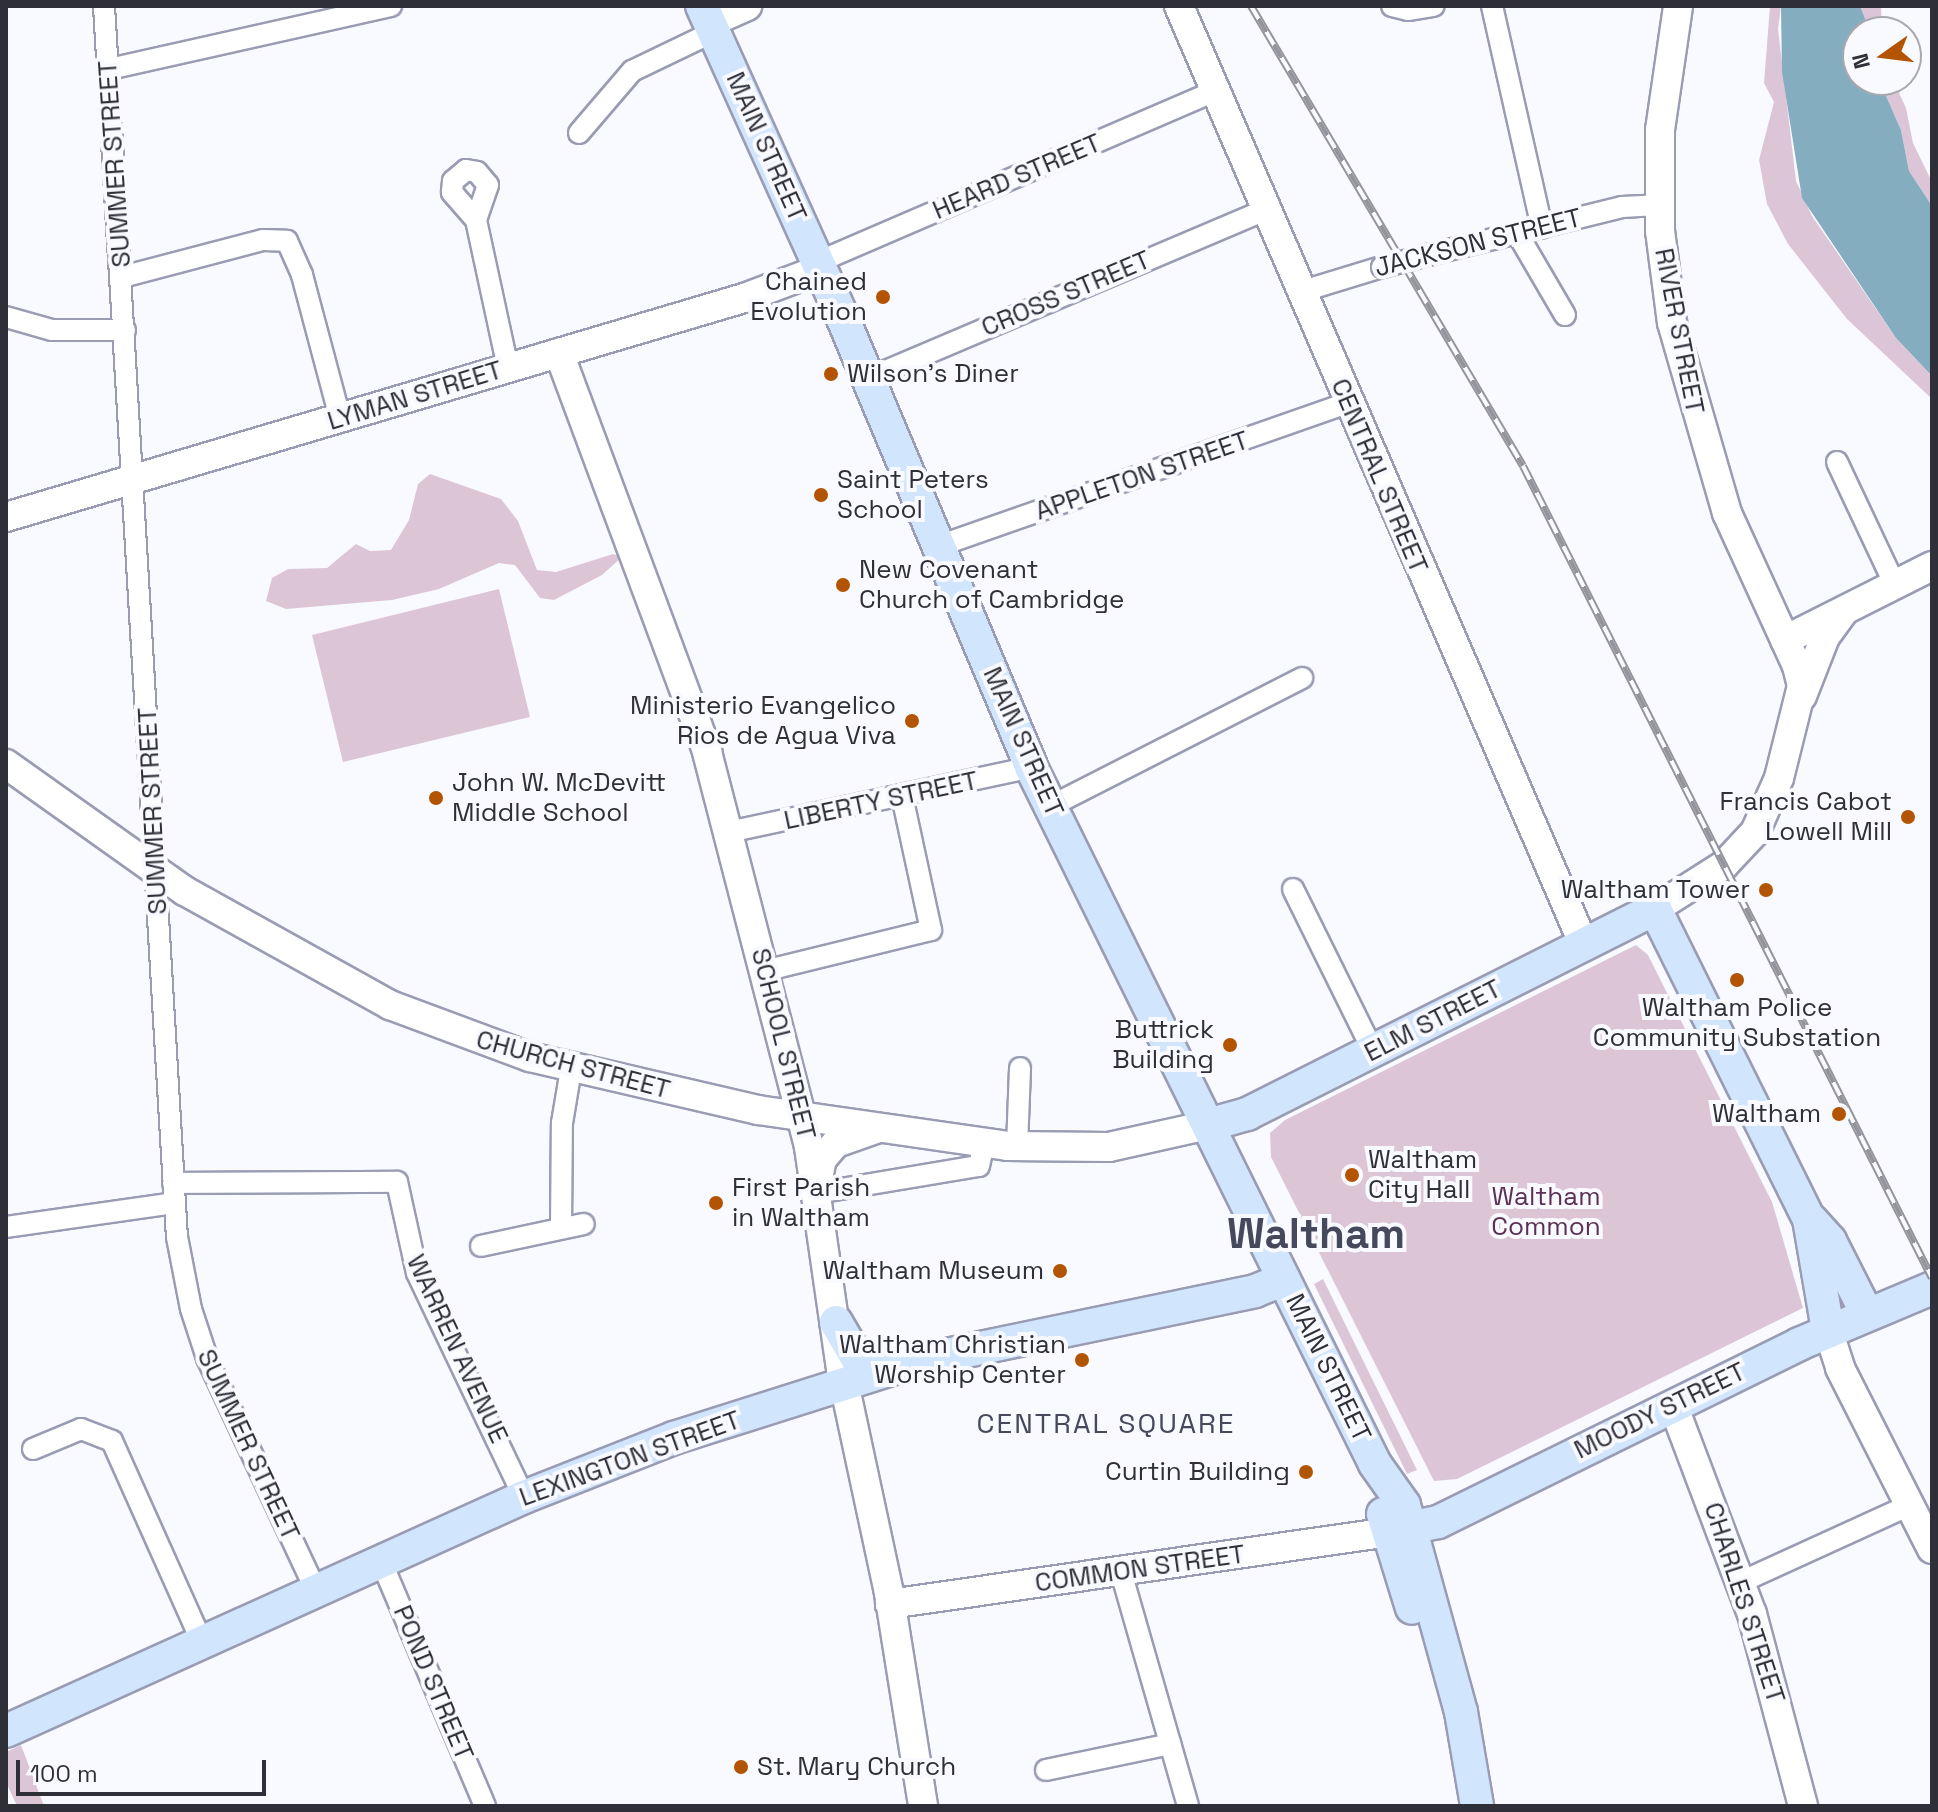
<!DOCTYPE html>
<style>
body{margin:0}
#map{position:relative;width:1938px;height:1812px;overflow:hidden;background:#f9faff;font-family:"Space Grotesk",sans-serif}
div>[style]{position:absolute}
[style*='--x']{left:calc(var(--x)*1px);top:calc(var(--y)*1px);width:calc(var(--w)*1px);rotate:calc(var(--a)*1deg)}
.green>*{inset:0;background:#ddc5d8}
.water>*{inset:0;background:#84adc0}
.roads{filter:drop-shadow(2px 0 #999cb3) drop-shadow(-2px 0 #999cb3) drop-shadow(0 2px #999cb3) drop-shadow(0 -2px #999cb3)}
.street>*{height:20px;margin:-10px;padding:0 10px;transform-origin:10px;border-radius:10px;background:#fff}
.secondary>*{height:28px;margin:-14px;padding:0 14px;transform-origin:14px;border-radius:14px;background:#fff}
.primary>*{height:32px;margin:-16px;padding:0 16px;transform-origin:16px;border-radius:16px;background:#d1e5fd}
.rail>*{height:8px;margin-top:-4px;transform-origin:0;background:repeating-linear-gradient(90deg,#f9faff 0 15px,#93949c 0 30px);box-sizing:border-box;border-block:2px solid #93949c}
.bridges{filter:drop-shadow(2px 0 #999cb3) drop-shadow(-2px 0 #999cb3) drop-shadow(0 2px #999cb3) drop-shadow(0 -2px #999cb3)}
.street-bridge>*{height:20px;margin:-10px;padding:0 10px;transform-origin:10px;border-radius:10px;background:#fff}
.dots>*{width:22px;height:22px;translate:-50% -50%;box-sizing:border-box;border:4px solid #f9faff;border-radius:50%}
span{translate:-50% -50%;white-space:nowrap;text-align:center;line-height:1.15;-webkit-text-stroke:8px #f9faff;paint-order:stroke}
.street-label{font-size:26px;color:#2e2f39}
.poi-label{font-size:26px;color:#2e2f39}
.right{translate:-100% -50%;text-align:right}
.left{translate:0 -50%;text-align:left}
.park-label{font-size:26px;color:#5b3055}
.neighbourhood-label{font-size:28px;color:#46485c;letter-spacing:2px}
.town-label{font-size:42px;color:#46485c;font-weight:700}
.frame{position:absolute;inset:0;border:8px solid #2e2f39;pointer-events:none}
.north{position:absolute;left:1842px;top:16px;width:80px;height:80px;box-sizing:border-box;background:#f9faff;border:2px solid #a8a9b0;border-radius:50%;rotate:256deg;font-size:22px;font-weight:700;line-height:32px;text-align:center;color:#2e2f39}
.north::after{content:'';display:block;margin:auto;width:28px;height:36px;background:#b25402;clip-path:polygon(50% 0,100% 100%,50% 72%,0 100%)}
.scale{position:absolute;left:16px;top:1760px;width:250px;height:36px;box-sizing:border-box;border:4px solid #2e2f39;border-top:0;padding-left:10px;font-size:24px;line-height:28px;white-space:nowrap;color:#2e2f39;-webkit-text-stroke:6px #f9faff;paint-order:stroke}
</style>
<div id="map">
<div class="green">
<div style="clip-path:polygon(1770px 6px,1781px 6px,1778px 29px,1796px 181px,1812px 216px,1896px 338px,1932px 376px,1932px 399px,1847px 319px,1788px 244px,1767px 204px,1759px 160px,1774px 102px,1764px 83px)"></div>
<div style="clip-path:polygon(1860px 6px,1881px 6px,1882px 32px,1868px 32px)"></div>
<div style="clip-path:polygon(1879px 80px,1893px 80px,1906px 108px,1913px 143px,1932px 182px,1932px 206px,1909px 171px,1901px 130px)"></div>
<div style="clip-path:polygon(430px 474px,501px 499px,518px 521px,537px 570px,556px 572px,613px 554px,622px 557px,602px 575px,554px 600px,540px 598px,515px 565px,499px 563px,439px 589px,392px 600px,286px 609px,266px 601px,272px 578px,288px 569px,327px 568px,356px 544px,370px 551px,391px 550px,409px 520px,418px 484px)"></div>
<div style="clip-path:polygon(499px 589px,530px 717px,343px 762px,312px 635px)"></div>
<div style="clip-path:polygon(1636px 945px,1648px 955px,1772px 1202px,1803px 1308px,1457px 1479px,1434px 1481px,1271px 1157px,1270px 1133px,1285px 1120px)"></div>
<div style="clip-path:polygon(1323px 1279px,1417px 1470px,1407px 1474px,1314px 1284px)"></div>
<div style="clip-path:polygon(21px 1745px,44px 1806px,17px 1806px,6px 1782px,6px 1752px)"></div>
</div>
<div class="water">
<div style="clip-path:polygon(1781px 6px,1860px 6px,1865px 19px,1868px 32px,1858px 32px,1858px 80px,1879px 80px,1901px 130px,1909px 171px,1932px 206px,1932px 376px,1896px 338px,1802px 198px,1782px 72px)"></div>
</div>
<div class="roads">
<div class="street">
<div style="--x:104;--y:6;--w:1233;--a:86.61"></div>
<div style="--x:177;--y:1237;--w:73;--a:79"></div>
<div style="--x:191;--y:1309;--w:52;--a:71.9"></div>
<div style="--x:207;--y:1358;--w:255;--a:64.9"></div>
<div style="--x:1392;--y:6;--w:16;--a:14"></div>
<div style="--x:1408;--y:10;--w:26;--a:-9"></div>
<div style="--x:1492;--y:6;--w:227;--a:77.3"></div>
<div style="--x:109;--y:69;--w:289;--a:-12.6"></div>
<div style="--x:579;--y:133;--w:82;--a:-49.5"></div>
<div style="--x:632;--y:71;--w:90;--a:-25.7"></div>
<div style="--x:466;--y:170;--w:11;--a:10"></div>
<div style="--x:477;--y:172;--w:17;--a:50"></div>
<div style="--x:488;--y:185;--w:37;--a:109"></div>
<div style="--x:476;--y:220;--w:37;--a:-131"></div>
<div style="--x:452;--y:192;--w:11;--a:-85"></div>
<div style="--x:453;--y:181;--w:17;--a:-40"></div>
<div style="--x:476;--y:220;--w:151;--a:77.8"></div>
<div style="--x:1517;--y:233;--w:95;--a:59.7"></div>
<div style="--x:1428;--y:255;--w:200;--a:-13.9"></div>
<div style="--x:1622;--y:207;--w:36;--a:-3"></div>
<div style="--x:818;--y:262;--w:432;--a:-23.3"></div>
<div style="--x:122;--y:277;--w:146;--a:-14.7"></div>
<div style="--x:263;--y:240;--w:24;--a:2"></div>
<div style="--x:287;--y:241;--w:37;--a:66"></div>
<div style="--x:302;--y:275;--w:148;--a:75.1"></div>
<div style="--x:1300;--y:292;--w:86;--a:-17"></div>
<div style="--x:6;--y:317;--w:48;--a:15.8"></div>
<div style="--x:52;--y:330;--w:73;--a:0"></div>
<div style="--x:867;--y:379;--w:432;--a:-23"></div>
<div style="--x:1837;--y:462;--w:136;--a:64.8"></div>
<div style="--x:936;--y:547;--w:436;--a:-19.3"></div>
<div style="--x:1051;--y:806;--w:282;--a:-27"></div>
<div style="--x:729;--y:832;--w:309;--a:-12.1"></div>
<div style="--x:1293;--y:889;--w:181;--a:63.7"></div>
<div style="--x:764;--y:971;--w:172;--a:-13.8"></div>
<div style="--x:931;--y:930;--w:137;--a:-102.2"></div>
<div style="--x:1017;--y:1147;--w:79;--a:-87.8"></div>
<div style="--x:173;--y:1183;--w:224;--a:-0.3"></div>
<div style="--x:397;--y:1182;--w:93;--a:77.6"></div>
<div style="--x:417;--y:1273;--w:248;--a:64.5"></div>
<div style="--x:817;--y:1193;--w:164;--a:-9.5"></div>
<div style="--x:979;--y:1166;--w:24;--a:-78"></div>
<div style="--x:6;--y:1227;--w:170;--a:-8.1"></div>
<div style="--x:561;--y:1228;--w:105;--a:-89.5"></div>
<div style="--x:562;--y:1123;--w:55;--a:-80.5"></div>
<div style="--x:481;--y:1246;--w:105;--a:-12.1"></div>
<div style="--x:33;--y:1449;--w:52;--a:-22.6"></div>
<div style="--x:81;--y:1429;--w:33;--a:21"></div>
<div style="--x:112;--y:1441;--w:218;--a:65.9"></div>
<div style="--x:381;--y:1561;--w:266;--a:67"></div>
<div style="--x:1121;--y:1572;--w:243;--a:74"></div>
<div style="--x:1741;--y:1582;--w:186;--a:-24.5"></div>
<div style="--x:1046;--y:1770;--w:127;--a:-11.8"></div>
</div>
<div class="secondary">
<div style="--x:1179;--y:6;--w:1023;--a:66.67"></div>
<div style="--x:709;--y:23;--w:42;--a:-24.1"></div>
<div style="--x:559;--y:353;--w:426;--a:69.6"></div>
<div style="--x:707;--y:752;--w:408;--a:75.5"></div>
<div style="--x:809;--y:1147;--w:224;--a:81.8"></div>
<div style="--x:841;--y:1369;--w:229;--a:77.9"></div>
<div style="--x:889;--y:1593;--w:216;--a:80.9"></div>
<div style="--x:6;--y:517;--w:770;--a:-16.53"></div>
<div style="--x:744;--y:298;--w:82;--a:-20.6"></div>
<div style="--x:1785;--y:640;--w:165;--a:-26.7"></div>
<div style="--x:1802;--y:696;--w:63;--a:-68.7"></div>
<div style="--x:1825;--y:637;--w:31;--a:-54"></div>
<div style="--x:6;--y:764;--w:219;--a:35.4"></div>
<div style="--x:185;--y:891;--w:235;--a:29.1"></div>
<div style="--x:390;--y:1005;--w:149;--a:20.4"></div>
<div style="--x:530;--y:1057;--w:234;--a:13.1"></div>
<div style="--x:758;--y:1110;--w:252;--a:8.2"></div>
<div style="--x:1007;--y:1146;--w:102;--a:0.6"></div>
<div style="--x:1109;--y:1147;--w:101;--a:-12.5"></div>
<div style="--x:1655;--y:909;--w:82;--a:-32.5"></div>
<div style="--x:1724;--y:865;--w:45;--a:-46.8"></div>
<div style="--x:1755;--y:832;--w:59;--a:-66"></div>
<div style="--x:1779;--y:778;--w:95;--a:-76"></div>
<div style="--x:1802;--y:686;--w:21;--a:-104"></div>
<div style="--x:1797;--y:666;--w:168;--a:-114.6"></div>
<div style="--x:1727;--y:513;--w:198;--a:-106.1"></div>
<div style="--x:1672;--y:323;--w:93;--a:-97.4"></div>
<div style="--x:1660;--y:231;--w:101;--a:-90"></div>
<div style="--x:1660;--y:130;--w:125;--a:-81.7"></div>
<div style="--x:817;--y:1184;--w:25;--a:-79"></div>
<div style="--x:822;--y:1159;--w:21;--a:-49"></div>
<div style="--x:836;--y:1143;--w:42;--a:-19.3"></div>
<div style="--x:1828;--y:1330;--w:40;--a:72"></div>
<div style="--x:1840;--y:1368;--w:203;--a:63.1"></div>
<div style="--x:1673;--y:1405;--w:223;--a:69.3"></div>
<div style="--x:1752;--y:1614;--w:199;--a:75.1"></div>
<div style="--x:890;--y:1604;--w:504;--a:-8.21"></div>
</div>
<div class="primary">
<div style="--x:702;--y:6;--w:338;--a:65.7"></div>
<div style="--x:841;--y:314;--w:491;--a:67.2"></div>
<div style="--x:1031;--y:767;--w:777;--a:63.73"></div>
<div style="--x:1375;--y:1464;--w:50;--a:54.7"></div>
<div style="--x:1404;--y:1505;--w:215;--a:74.6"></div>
<div style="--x:1461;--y:1712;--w:95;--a:80.3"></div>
<div style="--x:1208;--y:1125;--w:41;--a:-15.8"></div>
<div style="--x:1247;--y:1114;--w:457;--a:-26.7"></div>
<div style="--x:1655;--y:909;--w:346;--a:63.6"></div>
<div style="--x:1809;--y:1219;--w:113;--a:80.3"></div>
<div style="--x:1812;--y:1221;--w:27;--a:48"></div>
<div style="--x:1830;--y:1241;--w:82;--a:63.1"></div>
<div style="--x:836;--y:1322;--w:44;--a:59.9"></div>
<div style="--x:858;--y:1360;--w:38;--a:9"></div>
<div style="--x:1383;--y:1514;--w:98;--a:72.9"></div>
<div style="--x:1389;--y:1532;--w:50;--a:-11.5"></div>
<div style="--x:1438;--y:1522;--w:402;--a:-26.2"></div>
<div style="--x:1799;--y:1344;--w:144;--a:-22.8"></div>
<div style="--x:6;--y:1731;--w:568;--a:-24.31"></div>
<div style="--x:524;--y:1497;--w:161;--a:-21.5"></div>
<div style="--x:674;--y:1438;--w:251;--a:-17.6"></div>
<div style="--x:913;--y:1362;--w:349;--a:-11.7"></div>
<div style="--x:1255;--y:1291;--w:31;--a:-22"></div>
</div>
</div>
<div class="rail">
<div style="--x:1251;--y:6;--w:534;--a:59.4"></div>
<div style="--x:1523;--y:466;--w:909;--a:63.27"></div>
</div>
<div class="bridges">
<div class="street-bridge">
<div style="--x:1382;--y:267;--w:48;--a:-14.6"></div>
</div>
</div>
<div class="dots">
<div style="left:883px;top:297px;background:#b25402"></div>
<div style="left:831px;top:374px;background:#b25402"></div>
<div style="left:821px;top:495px;background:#b25402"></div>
<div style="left:843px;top:585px;background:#b25402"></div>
<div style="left:912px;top:721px;background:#b25402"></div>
<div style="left:436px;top:798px;background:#b25402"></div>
<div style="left:1908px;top:817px;background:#b25402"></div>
<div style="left:1766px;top:890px;background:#b25402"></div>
<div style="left:1737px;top:980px;background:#b25402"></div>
<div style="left:1230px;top:1045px;background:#b25402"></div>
<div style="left:1839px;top:1114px;background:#b25402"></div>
<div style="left:1352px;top:1175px;background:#b25402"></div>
<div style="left:716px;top:1203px;background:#b25402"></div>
<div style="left:1060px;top:1271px;background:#b25402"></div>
<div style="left:1082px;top:1360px;background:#b25402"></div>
<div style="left:1306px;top:1472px;background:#b25402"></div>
<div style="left:741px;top:1767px;background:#b25402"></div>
</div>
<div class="street-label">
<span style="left:766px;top:147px;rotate:66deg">MAIN STREET</span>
<span style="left:115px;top:164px;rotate:-94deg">SUMMER STREET</span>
<span style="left:1017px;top:177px;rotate:-23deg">HEARD STREET</span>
<span style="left:1478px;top:243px;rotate:-14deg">JACKSON STREET</span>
<span style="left:1066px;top:294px;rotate:-23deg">CROSS STREET</span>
<span style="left:1679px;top:331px;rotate:79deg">RIVER STREET</span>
<span style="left:415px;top:396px;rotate:-17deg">LYMAN STREET</span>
<span style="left:1142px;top:476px;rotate:-19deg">APPLETON STREET</span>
<span style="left:1379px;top:476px;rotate:67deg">CENTRAL STREET</span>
<span style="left:1023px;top:742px;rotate:66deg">MAIN STREET</span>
<span style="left:881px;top:801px;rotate:-12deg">LIBERTY STREET</span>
<span style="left:153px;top:811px;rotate:-93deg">SUMMER STREET</span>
<span style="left:1433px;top:1021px;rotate:-27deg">ELM STREET</span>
<span style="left:783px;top:1044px;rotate:76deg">SCHOOL STREET</span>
<span style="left:573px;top:1065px;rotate:15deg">CHURCH STREET</span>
<span style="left:457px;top:1349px;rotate:65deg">WARREN AVENUE</span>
<span style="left:1328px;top:1368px;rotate:64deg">MAIN STREET</span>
<span style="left:1660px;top:1411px;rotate:-26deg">MOODY STREET</span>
<span style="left:248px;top:1445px;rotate:65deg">SUMMER STREET</span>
<span style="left:630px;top:1459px;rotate:-20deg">LEXINGTON STREET</span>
<span style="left:1140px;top:1569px;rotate:-8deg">COMMON STREET</span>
<span style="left:1744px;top:1603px;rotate:72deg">CHARLES STREET</span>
<span style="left:433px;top:1683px;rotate:67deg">POND STREET</span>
</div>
<div class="poi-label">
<span class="right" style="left:867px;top:297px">Chained<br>Evolution</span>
<span class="left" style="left:847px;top:374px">Wilson's Diner</span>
<span class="left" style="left:837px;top:495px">Saint Peters<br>School</span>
<span class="left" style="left:859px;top:585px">New Covenant<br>Church of Cambridge</span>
<span class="right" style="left:896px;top:721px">Ministerio Evangelico<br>Rios de Agua Viva</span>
<span class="left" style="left:452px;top:798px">John W. McDevitt<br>Middle School</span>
<span class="right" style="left:1892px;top:817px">Francis Cabot<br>Lowell Mill</span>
<span class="right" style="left:1750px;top:890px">Waltham Tower</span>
<span style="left:1737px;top:1023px">Waltham Police<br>Community Substation</span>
<span class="right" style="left:1214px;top:1045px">Buttrick<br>Building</span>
<span class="right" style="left:1821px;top:1114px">Waltham</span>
<span class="left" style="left:1368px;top:1175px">Waltham<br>City Hall</span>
<span class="left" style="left:732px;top:1203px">First Parish<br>in Waltham</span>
<span class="right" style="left:1044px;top:1271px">Waltham Museum</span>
<span class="right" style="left:1066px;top:1360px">Waltham Christian<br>Worship Center</span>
<span class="right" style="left:1290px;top:1472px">Curtin Building</span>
<span class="left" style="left:757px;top:1767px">St. Mary Church</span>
</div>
<div class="park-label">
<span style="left:1546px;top:1212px">Waltham<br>Common</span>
</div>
<div class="neighbourhood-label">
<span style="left:1106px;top:1423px">CENTRAL SQUARE</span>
</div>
<div class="town-label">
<span style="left:1316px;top:1234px">Waltham</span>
</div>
<div class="frame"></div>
<div class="north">N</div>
<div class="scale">100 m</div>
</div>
